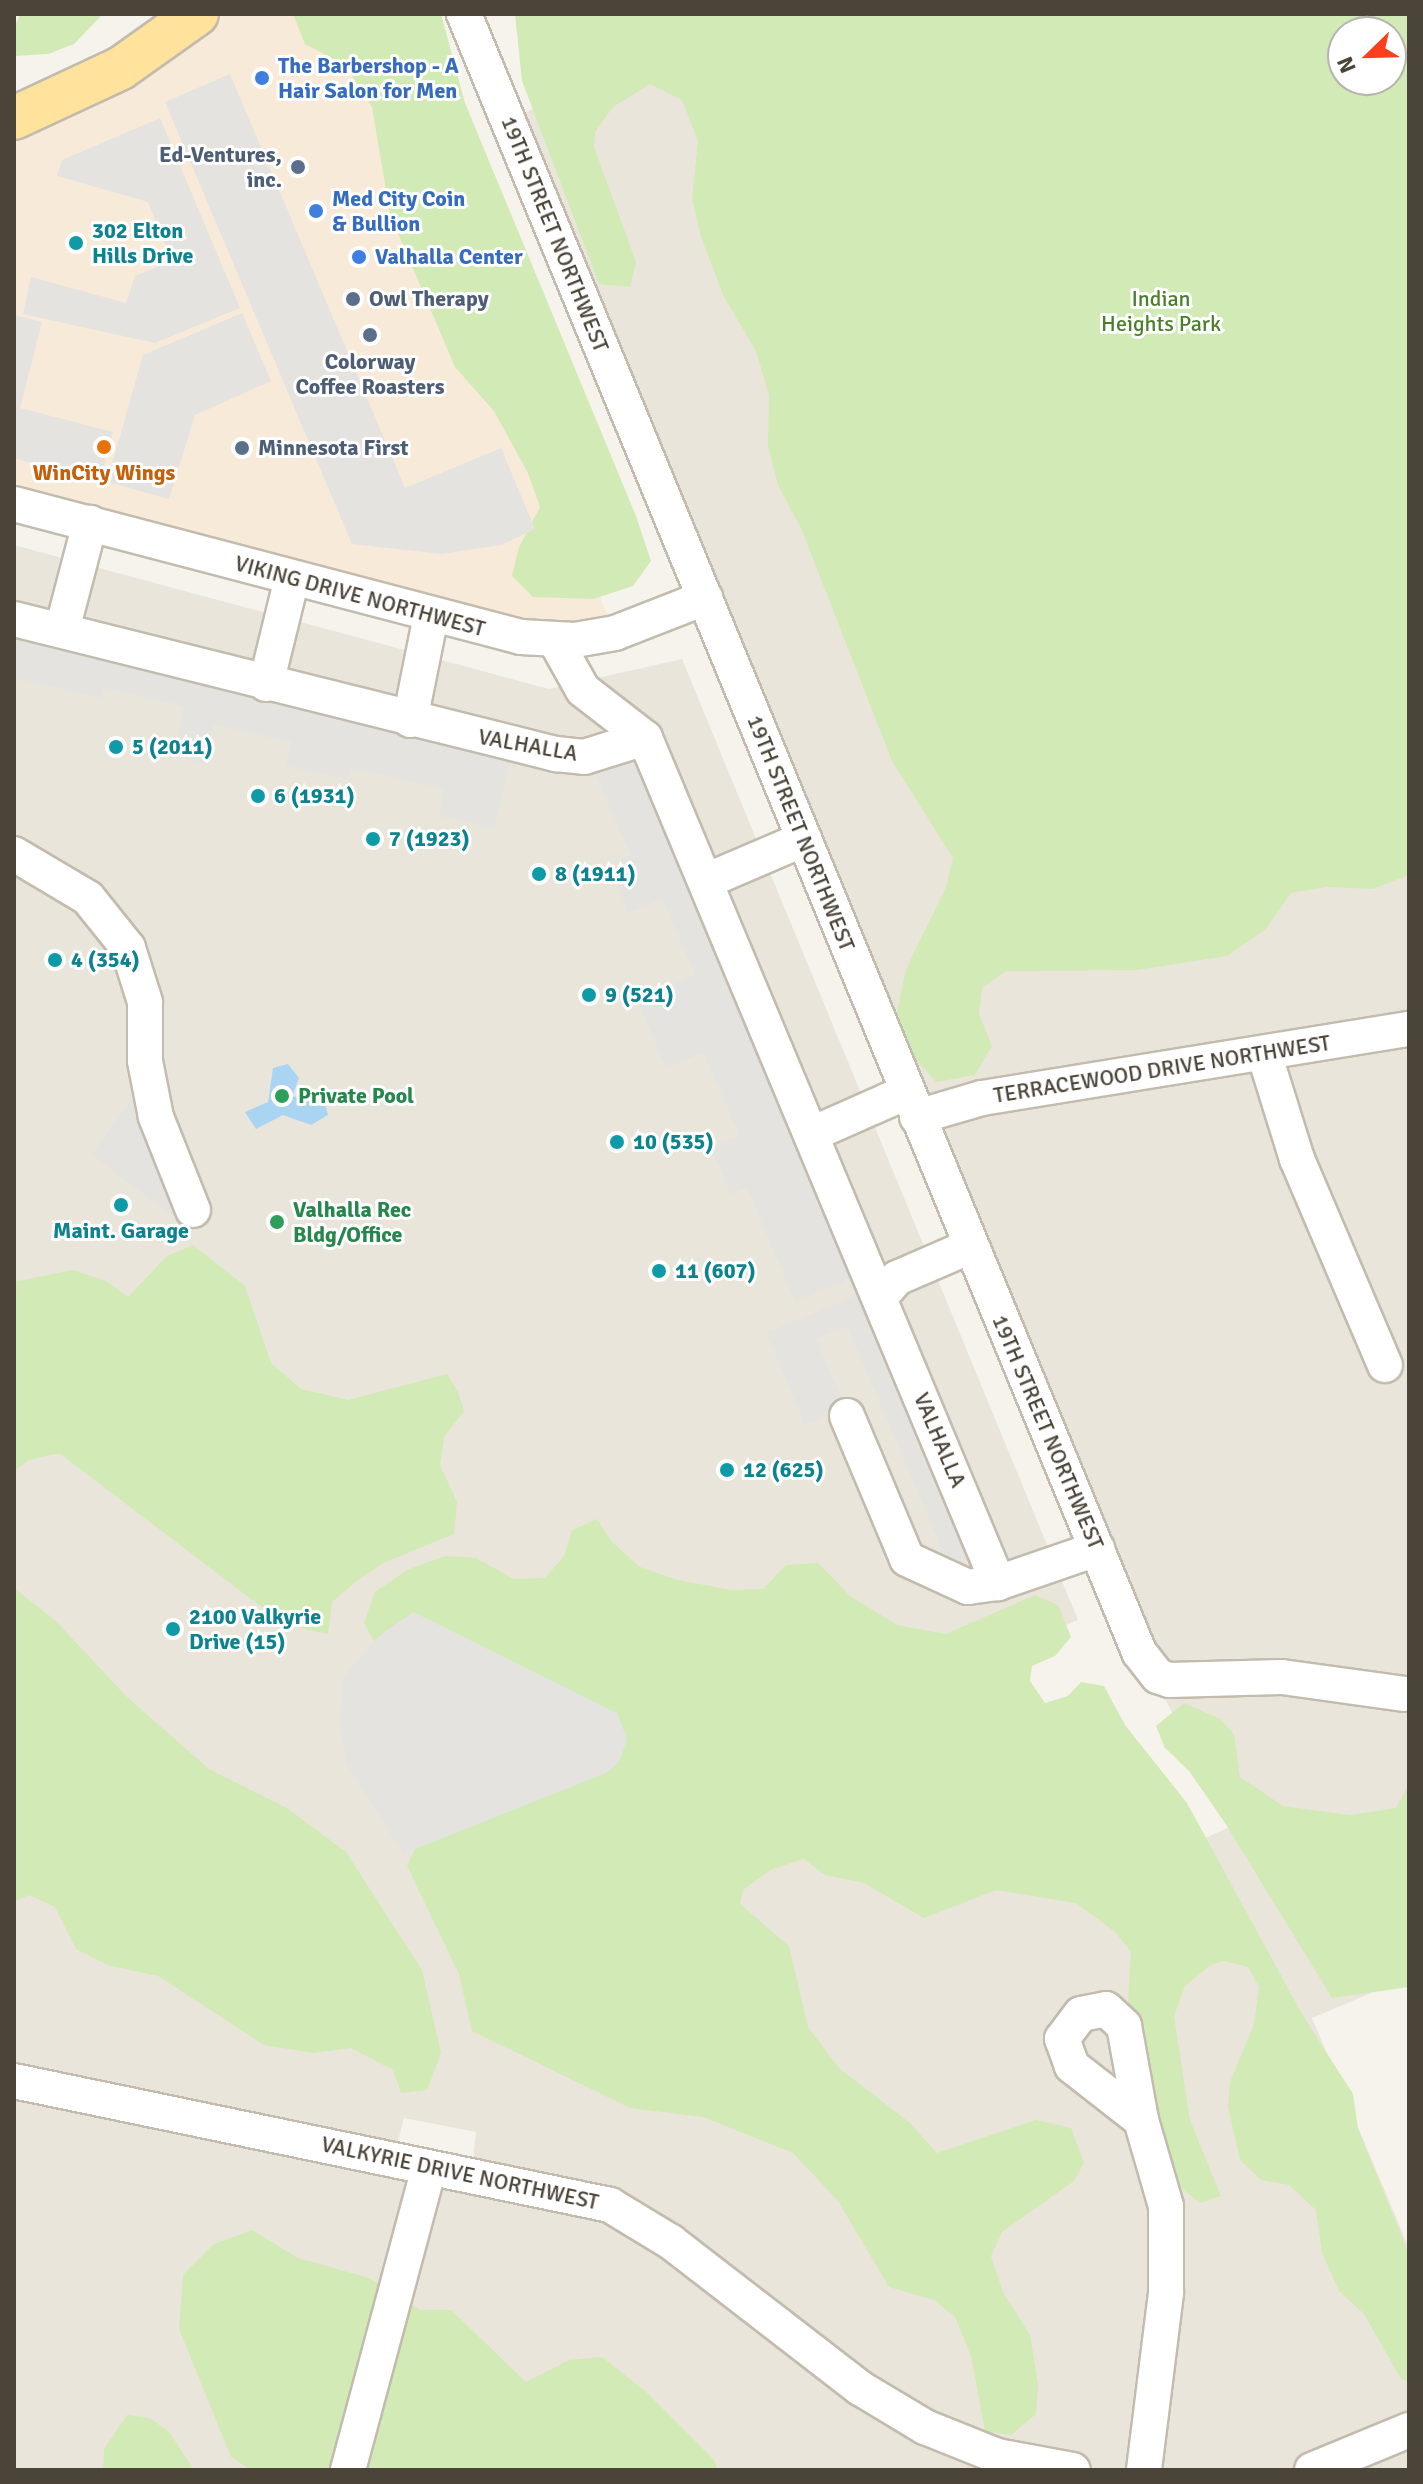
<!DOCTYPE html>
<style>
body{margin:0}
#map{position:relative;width:1423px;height:2484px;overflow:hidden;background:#f6f3ec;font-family:Signika,sans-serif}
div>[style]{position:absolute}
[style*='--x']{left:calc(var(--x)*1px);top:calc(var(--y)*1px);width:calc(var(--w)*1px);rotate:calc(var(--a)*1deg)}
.residential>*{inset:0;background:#eae5da}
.commercial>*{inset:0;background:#f7ead8}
.green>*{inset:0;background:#d2eab5}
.parking>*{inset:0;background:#e5e3e0}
.water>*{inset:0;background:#a9d4f2}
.roads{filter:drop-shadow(2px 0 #c2bbae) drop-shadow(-2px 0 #c2bbae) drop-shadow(0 2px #c2bbae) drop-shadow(0 -2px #c2bbae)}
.minor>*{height:34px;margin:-17px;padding:0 17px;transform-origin:17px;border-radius:17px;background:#fff}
.major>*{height:42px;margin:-21px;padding:0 21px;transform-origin:21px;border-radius:21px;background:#ffe39c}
.dots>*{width:22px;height:22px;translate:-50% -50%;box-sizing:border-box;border:4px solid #fff;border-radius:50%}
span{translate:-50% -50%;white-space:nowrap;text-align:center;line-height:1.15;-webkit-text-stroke:6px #fff;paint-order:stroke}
.shop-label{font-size:22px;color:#366cbe;font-weight:700}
.left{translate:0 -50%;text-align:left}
.service-label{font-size:22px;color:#4e5e75;font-weight:700}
.right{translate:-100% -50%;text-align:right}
.culture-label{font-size:22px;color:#0d838f;font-weight:700}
.street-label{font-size:22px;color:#4b4439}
.park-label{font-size:22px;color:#4a7f2a}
.food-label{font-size:22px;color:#c56008;font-weight:700}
.leisure-label{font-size:22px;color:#27864d;font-weight:700}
.frame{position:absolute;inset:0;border:16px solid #4b4439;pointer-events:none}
.north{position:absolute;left:1327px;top:16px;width:80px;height:80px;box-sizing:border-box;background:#fff;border:2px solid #b7b4b0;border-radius:50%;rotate:247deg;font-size:22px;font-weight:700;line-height:32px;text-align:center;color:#4b4439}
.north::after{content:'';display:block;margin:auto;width:28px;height:36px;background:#fc3f1d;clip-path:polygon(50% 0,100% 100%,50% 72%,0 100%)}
</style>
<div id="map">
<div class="residential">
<div style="clip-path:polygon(evenodd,756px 14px,1409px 757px,1409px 1977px,1312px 2018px,1409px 2248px,1409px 2470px,14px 2470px,14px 545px,549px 689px,682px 659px,1078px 1620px,928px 1685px,1135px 1869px,1230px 1827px,1148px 1665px,507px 120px,756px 14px,404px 2118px,476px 2132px,471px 2176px,393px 2160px,404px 2118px)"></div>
</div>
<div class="commercial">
<div style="clip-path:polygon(197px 14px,358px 14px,615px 633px,575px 640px,14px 504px,14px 118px)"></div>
</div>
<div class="green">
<div style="clip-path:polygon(20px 14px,103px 14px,74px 44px,48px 54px,14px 56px,14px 29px)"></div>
<div style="clip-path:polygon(293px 14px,441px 14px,465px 103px,636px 516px,651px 561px,633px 586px,593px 599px,533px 597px,512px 576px,519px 547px,540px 507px,528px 473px,494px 411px,455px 367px,390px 214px,372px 107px,345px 65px,305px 44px)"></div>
<div style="clip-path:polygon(evenodd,515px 14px,1409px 14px,1409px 875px,1373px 889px,1327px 887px,1291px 893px,1266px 929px,1227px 956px,1137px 970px,1006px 971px,982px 988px,979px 1014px,992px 1046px,975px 1075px,936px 1082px,913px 1056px,896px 1017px,906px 969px,946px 887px,953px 858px,892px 761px,801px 528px,778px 485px,768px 446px,769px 395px,756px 351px,723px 295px,701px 237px,692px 198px,698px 141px,682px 100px,650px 84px,613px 107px,595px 132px,594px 147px,636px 262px,630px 287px,599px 284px,522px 81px,515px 14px,1343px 32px,1391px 32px,1391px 80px,1343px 80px,1343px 32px)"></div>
<div style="clip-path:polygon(193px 1245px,245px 1286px,271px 1363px,301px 1389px,348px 1400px,447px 1374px,458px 1392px,464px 1411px,444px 1437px,440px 1465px,457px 1502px,454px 1534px,383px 1563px,358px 1580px,332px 1602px,328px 1634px,284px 1624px,59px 1453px,29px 1460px,14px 1471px,14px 1282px,73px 1270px,106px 1281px,128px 1297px,166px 1257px)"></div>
<div style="clip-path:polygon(597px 1519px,612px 1542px,640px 1567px,677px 1580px,732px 1590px,763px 1589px,786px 1565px,818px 1563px,850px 1596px,897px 1625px,946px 1634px,1035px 1595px,1058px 1605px,1071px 1637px,1055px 1656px,1032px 1666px,1030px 1681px,1045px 1703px,1068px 1696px,1081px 1682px,1104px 1686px,1125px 1725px,1187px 1803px,1302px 2014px,1353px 2094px,1358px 2129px,1409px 2254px,1409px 2382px,1401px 2379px,1364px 2314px,1339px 2291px,1322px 2253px,1316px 2210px,1289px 2185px,1261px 2180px,1240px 2160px,1228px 2107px,1230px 2082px,1254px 2024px,1259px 1987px,1248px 1967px,1223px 1961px,1209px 1966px,1185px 1986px,1174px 2016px,1190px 2120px,1221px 2196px,1200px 2203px,1180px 2187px,1159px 2147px,1127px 2018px,1131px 1952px,1115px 1932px,1076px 1903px,996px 1890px,924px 1918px,864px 1883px,825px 1875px,804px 1859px,772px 1869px,743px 1890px,740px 1904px,789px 1946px,808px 2027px,839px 2068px,910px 2123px,937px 2153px,1036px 2120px,1071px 2128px,1084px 2163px,1074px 2181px,1002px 2232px,991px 2256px,1003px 2292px,1030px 2335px,1038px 2384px,1036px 2414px,1011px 2435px,985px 2431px,971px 2356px,955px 2317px,934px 2300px,889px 2287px,838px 2201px,793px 2153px,703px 2117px,630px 2108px,472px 2031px,459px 1974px,407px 1866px,423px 1831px,383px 1657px,364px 1623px,375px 1592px,407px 1570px,445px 1556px,476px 1558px,514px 1579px,545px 1578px,564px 1556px,572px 1530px)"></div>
<div style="clip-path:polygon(14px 1588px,56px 1621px,126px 1696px,209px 1769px,287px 1808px,346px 1852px,422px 1970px,441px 2053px,427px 2090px,401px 2093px,393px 2070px,351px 2048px,313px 2053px,264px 2045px,158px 1976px,107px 1965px,76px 1949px,55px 1907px,29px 1895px,14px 1902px)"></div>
<div style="clip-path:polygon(1184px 1703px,1220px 1719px,1234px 1734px,1240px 1777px,1283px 1806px,1350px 1815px,1396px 1808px,1409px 1784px,1409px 1987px,1332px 1998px,1225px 1823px,1189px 1771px,1165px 1748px,1156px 1726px)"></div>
<div style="clip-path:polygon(252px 2230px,298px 2258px,369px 2278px,420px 2310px,451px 2310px,526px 2382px,569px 2360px,602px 2357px,644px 2390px,714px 2460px,718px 2470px,251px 2470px,231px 2457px,179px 2329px,183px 2275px,214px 2244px)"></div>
<div style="clip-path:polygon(127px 2415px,150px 2418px,170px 2433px,194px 2470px,103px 2470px,104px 2449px)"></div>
</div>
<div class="parking">
<div style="clip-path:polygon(230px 74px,405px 488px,501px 448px,535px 529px,501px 545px,441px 554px,352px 544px,165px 102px)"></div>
<div style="clip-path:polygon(160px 118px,240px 308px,155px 343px,23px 314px,31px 277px,126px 303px,135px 276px,172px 261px,148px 202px,57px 176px,62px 160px)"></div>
<div style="clip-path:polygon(242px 313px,271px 381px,195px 415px,169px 499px,107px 482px,143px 355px)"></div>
<div style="clip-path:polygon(14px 315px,42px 322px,20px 408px,113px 432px,100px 481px,14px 458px)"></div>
<div style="clip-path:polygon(14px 619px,513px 745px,495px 828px,439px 816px,444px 789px,351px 768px,348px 780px,286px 766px,291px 742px,213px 725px,204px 764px,174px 757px,184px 706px,104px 688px,101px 698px,14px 678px)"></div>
<div style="clip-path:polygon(650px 750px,988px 1552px,950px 1568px,847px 1326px,816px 1339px,846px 1408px,805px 1425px,766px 1333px,861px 1293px,854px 1277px,795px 1302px,747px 1188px,731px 1194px,711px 1147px,739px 1135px,704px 1053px,666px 1068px,637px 1000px,695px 975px,662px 899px,629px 913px,609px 866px,631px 856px,595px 773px)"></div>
<div style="clip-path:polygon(153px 1070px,185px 1219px,176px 1218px,91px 1155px)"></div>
<div style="clip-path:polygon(413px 1612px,617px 1713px,627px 1739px,619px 1762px,606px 1773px,403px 1854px,346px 1763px,339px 1722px,344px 1676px,379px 1636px)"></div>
</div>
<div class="water">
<div style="clip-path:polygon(288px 1064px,299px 1078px,292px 1097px,317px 1094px,324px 1099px,328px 1115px,311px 1125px,283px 1115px,256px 1129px,245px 1112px,268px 1102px,273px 1068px)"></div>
</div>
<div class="roads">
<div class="minor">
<div style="--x:464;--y:14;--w:1772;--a:67.6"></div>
<div style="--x:1139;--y:1652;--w:31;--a:52"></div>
<div style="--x:1158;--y:1676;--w:12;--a:20"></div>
<div style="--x:1169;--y:1680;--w:113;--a:-1.5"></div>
<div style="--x:1282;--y:1677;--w:123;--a:7.9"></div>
<div style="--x:14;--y:504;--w:524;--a:14.7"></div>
<div style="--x:521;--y:637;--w:54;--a:3.2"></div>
<div style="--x:575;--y:640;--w:41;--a:-9.9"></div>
<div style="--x:615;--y:633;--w:97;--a:-21.3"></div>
<div style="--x:14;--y:619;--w:559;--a:13.99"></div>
<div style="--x:556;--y:754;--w:28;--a:6"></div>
<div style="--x:584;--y:757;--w:64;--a:-17.3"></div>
<div style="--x:62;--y:630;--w:111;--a:-75.3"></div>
<div style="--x:555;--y:640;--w:57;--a:60.8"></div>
<div style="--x:583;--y:690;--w:78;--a:37.7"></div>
<div style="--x:645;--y:738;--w:916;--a:67.33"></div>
<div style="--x:266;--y:684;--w:109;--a:-76.2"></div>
<div style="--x:410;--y:720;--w:106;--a:-78.6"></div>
<div style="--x:14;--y:854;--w:86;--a:30.7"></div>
<div style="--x:88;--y:898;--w:64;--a:51.3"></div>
<div style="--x:128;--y:948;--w:57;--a:72.5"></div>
<div style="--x:145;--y:1002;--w:59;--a:90"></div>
<div style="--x:145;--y:1061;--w:57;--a:78.9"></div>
<div style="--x:156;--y:1117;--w:100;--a:68.3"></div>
<div style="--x:706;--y:881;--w:107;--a:-23.2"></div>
<div style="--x:1264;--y:1053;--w:111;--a:72.7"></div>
<div style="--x:1297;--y:1159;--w:224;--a:66.9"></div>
<div style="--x:917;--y:1117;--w:68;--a:-16.3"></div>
<div style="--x:982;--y:1098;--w:433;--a:-9.2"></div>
<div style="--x:812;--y:1134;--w:104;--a:-23.9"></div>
<div style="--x:880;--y:1297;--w:25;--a:-48"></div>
<div style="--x:897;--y:1278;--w:81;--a:-23.4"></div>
<div style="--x:847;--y:1416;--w:155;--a:67.2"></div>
<div style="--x:907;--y:1559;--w:67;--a:24.7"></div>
<div style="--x:968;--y:1587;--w:30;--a:-8"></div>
<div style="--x:998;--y:1583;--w:105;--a:-19"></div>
<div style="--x:14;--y:2081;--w:609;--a:11.75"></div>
<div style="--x:610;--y:2205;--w:71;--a:31.2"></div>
<div style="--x:671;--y:2242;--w:239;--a:37.7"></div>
<div style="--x:860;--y:2388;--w:76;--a:31"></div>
<div style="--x:925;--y:2427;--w:78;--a:21.9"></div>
<div style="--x:997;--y:2456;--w:77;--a:10.4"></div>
<div style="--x:1141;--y:2120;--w:88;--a:-142"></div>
<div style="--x:1072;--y:2066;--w:29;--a:-110"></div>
<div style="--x:1062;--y:2039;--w:31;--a:-53"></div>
<div style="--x:1081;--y:2014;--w:25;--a:-11"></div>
<div style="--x:1106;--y:2009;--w:25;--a:43"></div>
<div style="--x:1124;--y:2026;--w:96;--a:79.7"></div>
<div style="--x:1141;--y:2120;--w:90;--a:73.8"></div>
<div style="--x:1166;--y:2206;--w:87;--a:90"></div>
<div style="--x:1166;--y:2293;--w:178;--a:97.1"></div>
<div style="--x:348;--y:2470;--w:313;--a:-75"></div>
<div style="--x:1312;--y:2470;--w:105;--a:-22.4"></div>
</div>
<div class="major">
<div style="--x:14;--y:118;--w:118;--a:-25"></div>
<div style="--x:121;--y:68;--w:93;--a:-35.4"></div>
</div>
</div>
<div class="dots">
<div style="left:262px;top:78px;background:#3f7fe0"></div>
<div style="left:298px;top:167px;background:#5c6f8a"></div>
<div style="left:316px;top:211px;background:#3f7fe0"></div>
<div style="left:76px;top:243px;background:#0f9aa8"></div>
<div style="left:359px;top:257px;background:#3f7fe0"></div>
<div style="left:353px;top:299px;background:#5c6f8a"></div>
<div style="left:370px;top:335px;background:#5c6f8a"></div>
<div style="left:104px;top:447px;background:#e8710a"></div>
<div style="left:242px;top:448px;background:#5c6f8a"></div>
<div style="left:116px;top:747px;background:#0f9aa8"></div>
<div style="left:258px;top:796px;background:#0f9aa8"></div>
<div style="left:373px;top:839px;background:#0f9aa8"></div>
<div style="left:539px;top:874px;background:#0f9aa8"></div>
<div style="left:55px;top:960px;background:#0f9aa8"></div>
<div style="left:589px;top:995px;background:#0f9aa8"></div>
<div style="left:282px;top:1096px;background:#2e9e5b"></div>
<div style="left:617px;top:1142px;background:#0f9aa8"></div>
<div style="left:121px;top:1205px;background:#0f9aa8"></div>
<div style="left:277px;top:1222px;background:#2e9e5b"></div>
<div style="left:659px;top:1271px;background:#0f9aa8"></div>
<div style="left:727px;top:1470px;background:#0f9aa8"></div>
<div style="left:173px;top:1629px;background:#0f9aa8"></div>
</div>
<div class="shop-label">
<span class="left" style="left:278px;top:78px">The Barbershop - A<br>Hair Salon for Men</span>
<span class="left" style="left:332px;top:211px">Med City Coin<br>&amp; Bullion</span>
<span class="left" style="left:375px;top:257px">Valhalla Center</span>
</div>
<div class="service-label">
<span class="right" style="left:282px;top:167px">Ed-Ventures,<br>inc.</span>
<span class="left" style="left:369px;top:299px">Owl Therapy</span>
<span style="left:370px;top:374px">Colorway<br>Coffee Roasters</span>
<span class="left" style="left:258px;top:448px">Minnesota First</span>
</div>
<div class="culture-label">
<span class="left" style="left:92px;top:243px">302 Elton<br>Hills Drive</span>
<span class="left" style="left:132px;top:747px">5 (2011)</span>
<span class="left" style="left:274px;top:796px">6 (1931)</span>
<span class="left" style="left:389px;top:839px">7 (1923)</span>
<span class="left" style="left:555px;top:874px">8 (1911)</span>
<span class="left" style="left:71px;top:960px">4 (354)</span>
<span class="left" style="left:605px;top:995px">9 (521)</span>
<span class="left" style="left:633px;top:1142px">10 (535)</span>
<span style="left:121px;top:1231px">Maint. Garage</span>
<span class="left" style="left:675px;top:1271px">11 (607)</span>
<span class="left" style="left:743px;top:1470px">12 (625)</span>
<span class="left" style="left:189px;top:1629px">2100 Valkyrie<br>Drive (15)</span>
</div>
<div class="street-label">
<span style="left:555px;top:234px;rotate:68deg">19TH STREET NORTHWEST</span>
<span style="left:360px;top:596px;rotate:15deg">VIKING DRIVE NORTHWEST</span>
<span style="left:528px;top:745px;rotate:10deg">VALHALLA</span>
<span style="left:801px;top:833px;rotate:68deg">19TH STREET NORTHWEST</span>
<span style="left:1162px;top:1069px;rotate:-9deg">TERRACEWOOD DRIVE NORTHWEST</span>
<span style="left:1048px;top:1432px;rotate:67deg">19TH STREET NORTHWEST</span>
<span style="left:940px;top:1440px;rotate:67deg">VALHALLA</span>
<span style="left:460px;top:2173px;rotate:12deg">VALKYRIE DRIVE NORTHWEST</span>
</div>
<div class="park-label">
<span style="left:1161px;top:311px">Indian<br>Heights Park</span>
</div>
<div class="food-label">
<span style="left:104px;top:473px">WinCity Wings</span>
</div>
<div class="leisure-label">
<span class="left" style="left:298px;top:1096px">Private Pool</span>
<span class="left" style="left:293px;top:1222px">Valhalla Rec<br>Bldg/Office</span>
</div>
<div class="frame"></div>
<div class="north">N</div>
</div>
